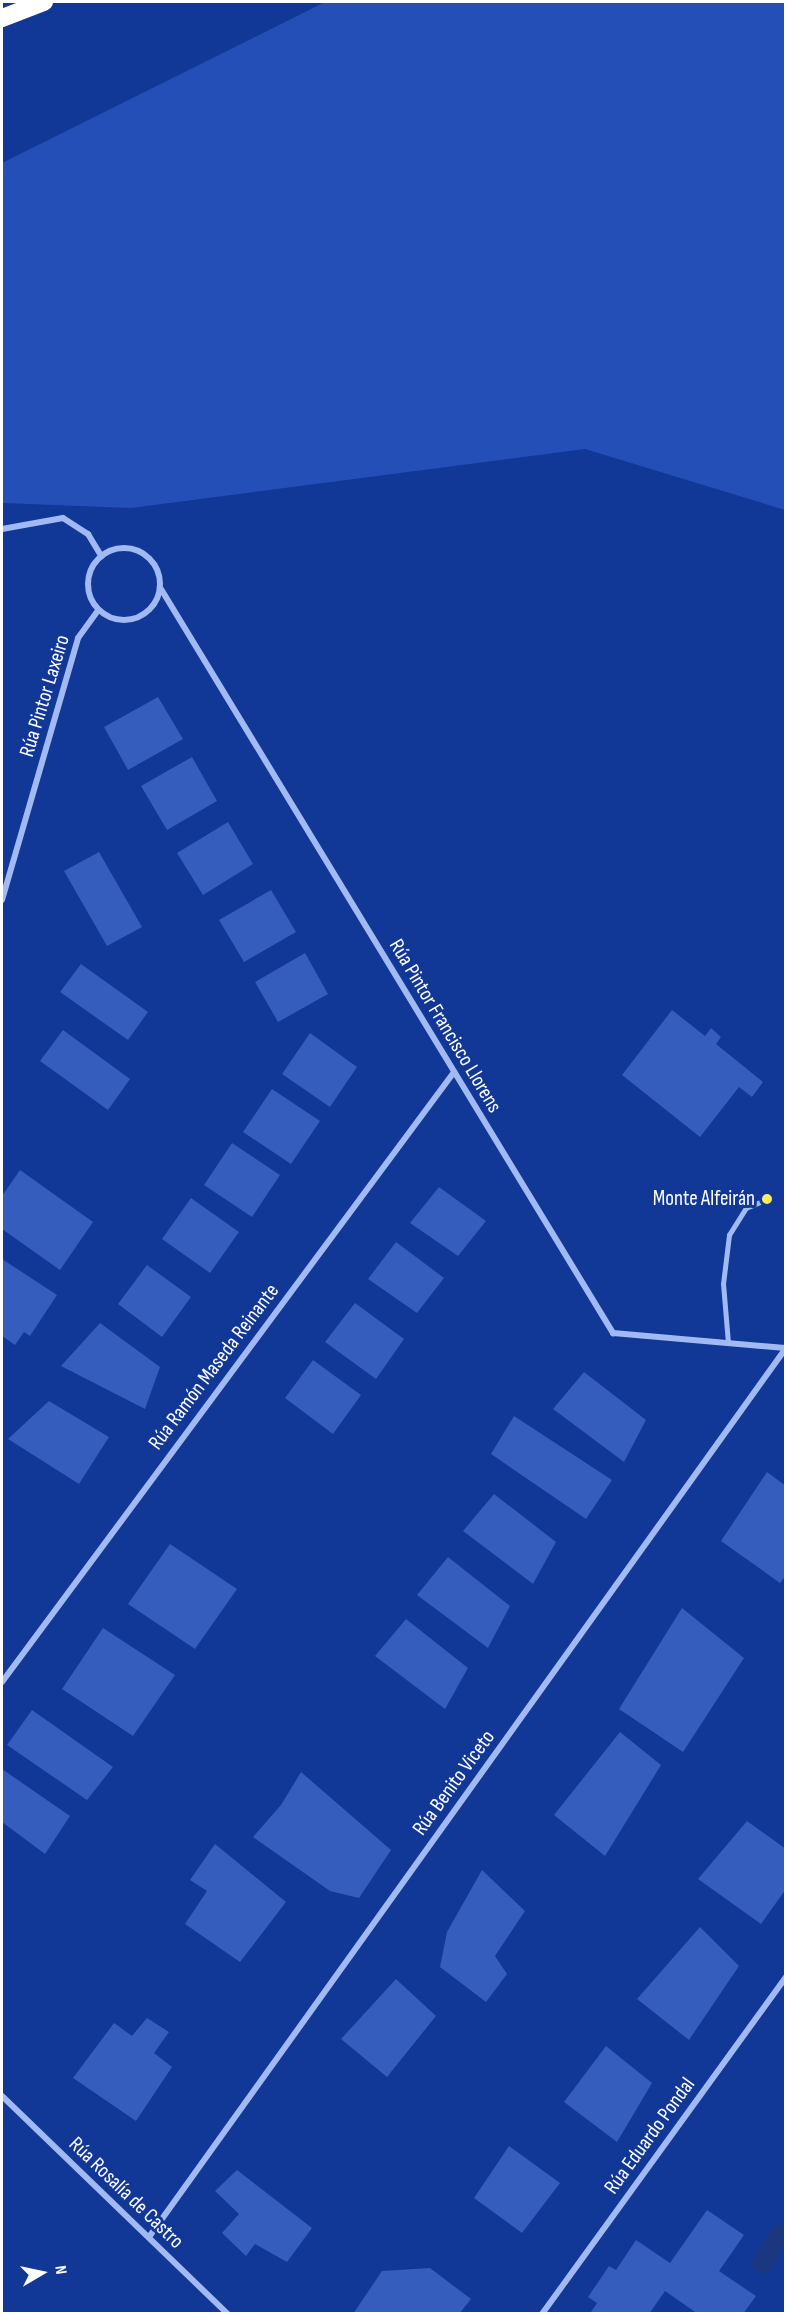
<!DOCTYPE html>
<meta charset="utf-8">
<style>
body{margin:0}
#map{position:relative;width:787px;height:2315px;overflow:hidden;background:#113797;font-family:"Sofia Sans Condensed",sans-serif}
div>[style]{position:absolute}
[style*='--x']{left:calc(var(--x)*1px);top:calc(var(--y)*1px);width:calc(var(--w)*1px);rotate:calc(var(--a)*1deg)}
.green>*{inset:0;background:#244fb6}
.water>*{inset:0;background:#1b3780}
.building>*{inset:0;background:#355dbd}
.lane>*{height:4.5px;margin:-2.25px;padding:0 2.25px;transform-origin:2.25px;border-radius:2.25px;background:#a2baf3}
.street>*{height:6px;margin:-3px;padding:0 3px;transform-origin:3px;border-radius:3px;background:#a2baf3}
.street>.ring{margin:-3px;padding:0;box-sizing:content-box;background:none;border:6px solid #a2baf3;border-radius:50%}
.highway>*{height:18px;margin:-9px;padding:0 9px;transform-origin:9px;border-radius:9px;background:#fff}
.dots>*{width:16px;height:16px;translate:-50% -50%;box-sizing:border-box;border:3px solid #113797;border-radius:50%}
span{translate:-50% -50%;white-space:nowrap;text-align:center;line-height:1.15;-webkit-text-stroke:6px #113797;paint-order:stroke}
.street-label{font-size:21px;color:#fff}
.poi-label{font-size:21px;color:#fff}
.right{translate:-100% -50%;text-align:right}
.frame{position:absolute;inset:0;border:3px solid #fff;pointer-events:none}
.north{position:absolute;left:12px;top:2243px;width:60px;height:60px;-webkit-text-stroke:4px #113797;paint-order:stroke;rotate:81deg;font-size:16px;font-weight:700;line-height:24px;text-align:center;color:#fff}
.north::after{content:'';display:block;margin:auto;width:21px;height:27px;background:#fff;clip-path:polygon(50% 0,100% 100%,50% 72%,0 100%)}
</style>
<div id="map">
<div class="green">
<div style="clip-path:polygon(325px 2px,785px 2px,785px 510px,585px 449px,131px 508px,2px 503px,2px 163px)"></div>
</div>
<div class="water">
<div style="clip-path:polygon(782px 2225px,785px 2226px,785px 2246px,768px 2273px,756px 2272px,751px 2263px,773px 2226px)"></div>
</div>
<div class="building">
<div style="clip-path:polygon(158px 697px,183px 739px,128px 770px,104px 727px)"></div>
<div style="clip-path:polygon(192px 757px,217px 801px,167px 830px,141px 786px)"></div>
<div style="clip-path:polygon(228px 822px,253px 864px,203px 895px,177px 853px)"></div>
<div style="clip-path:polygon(99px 852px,142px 927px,107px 946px,64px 871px)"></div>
<div style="clip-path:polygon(271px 890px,296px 932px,244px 962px,219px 920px)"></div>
<div style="clip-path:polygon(305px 953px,328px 994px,278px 1022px,255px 982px)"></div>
<div style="clip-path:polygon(81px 964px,148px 1012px,128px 1040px,60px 992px)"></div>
<div style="clip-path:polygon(672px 1010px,705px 1036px,711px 1028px,721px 1037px,716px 1044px,763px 1082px,752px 1097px,739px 1087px,700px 1137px,622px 1075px)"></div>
<div style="clip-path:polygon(63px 1030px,130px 1079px,108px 1110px,40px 1061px)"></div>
<div style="clip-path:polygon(310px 1033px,357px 1067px,330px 1107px,282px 1074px)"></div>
<div style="clip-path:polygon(272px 1089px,320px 1121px,291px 1164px,243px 1132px)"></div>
<div style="clip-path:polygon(232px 1143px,280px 1175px,252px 1217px,204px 1185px)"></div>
<div style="clip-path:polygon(20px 1170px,93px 1222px,60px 1270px,2px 1229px,2px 1196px)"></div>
<div style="clip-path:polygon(439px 1187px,486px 1221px,458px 1256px,410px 1223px)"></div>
<div style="clip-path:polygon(191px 1198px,239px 1232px,210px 1273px,162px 1239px)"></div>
<div style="clip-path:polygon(396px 1242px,444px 1278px,417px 1313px,368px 1279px)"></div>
<div style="clip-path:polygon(2px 1259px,57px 1295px,30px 1336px,24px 1332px,15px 1345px,2px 1336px)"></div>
<div style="clip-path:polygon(147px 1265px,191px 1297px,162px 1337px,118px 1304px)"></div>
<div style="clip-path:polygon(355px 1303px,404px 1339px,376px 1379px,325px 1342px)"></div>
<div style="clip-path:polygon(100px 1323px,160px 1367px,145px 1409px,61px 1366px)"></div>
<div style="clip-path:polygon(313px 1360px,361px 1395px,333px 1434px,285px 1398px)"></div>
<div style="clip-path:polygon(584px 1372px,646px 1420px,624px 1462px,553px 1409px)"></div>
<div style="clip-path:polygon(49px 1401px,109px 1437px,79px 1484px,8px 1439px)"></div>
<div style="clip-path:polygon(514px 1416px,612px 1480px,586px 1519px,491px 1454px)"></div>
<div style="clip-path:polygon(767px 1472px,786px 1486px,786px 1575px,780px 1583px,721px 1541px)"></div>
<div style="clip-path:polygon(494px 1494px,556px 1542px,533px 1584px,463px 1531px)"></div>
<div style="clip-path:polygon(170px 1544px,237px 1589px,195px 1649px,128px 1604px)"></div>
<div style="clip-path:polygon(448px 1557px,510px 1606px,488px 1648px,417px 1595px)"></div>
<div style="clip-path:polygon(682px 1608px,744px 1658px,683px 1752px,619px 1709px)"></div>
<div style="clip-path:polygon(406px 1619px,468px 1668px,445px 1709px,375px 1656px)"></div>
<div style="clip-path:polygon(103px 1628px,175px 1675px,133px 1736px,62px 1689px)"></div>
<div style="clip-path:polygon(32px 1710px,113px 1767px,87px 1800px,7px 1745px)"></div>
<div style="clip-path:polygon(620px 1732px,661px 1765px,605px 1856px,554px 1815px)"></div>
<div style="clip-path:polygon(2px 1769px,70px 1816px,45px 1854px,2px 1822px)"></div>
<div style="clip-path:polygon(301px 1772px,391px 1850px,359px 1898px,330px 1891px,253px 1837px,281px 1805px)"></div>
<div style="clip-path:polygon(747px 1821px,786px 1849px,786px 1889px,761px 1924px,698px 1879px)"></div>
<div style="clip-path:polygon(215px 1844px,286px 1902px,240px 1962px,185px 1924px,207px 1891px,190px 1880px)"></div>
<div style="clip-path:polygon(482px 1870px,525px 1911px,495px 1956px,507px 1974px,486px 2002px,440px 1967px,447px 1932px)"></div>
<div style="clip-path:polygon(700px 1927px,739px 1966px,689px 2040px,637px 1999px)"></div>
<div style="clip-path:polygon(396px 1979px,436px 2016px,387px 2077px,341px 2039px)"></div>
<div style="clip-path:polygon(147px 2018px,169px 2032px,154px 2053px,172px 2067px,136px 2121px,73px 2078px,114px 2023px,132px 2036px)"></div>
<div style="clip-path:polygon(606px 2046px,652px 2083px,617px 2142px,564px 2102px)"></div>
<div style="clip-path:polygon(509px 2146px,560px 2183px,522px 2233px,474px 2198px)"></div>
<div style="clip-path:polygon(237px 2170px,312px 2228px,287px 2262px,255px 2244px,246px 2256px,222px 2233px,239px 2214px,215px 2191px)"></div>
<div style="clip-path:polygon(707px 2210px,744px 2235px,719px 2271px,756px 2296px,743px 2314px,698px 2314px,665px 2291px,649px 2314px,591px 2312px,597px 2303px,588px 2297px,609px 2266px,616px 2270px,636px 2240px,670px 2263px)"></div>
<div style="clip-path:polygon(430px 2268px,471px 2299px,459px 2314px,353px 2314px,382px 2271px)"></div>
</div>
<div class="lane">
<div style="--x:728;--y:1343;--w:59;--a:-94.8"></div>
<div style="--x:723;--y:1284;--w:49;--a:-83"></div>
<div style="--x:729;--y:1235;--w:32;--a:-58"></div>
<div style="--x:746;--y:1208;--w:23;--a:-23"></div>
</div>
<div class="street">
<div style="--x:2;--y:529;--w:62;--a:-10.2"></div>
<div style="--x:63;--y:518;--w:30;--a:33"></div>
<div style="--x:88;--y:534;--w:26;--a:59"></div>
<div class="ring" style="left:88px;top:548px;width:66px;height:66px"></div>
<div style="--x:161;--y:589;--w:871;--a:58.72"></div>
<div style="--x:613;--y:1333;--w:173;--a:5"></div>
<div style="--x:2;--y:900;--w:273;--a:-73.8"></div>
<div style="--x:78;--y:638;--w:34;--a:-54"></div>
<div style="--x:2;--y:1682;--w:759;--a:-53.46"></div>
<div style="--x:2;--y:2096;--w:314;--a:44"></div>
<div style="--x:149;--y:2237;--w:1094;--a:-54.38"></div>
<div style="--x:542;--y:2314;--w:416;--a:-54.1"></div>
</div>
<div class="highway">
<div style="--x:2;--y:18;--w:45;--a:-20.9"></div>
</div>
<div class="dots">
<div style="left:767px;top:1199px;background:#ffea64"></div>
</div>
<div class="street-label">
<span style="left:45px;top:696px;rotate:-73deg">Rúa Pintor Laxeiro</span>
<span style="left:445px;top:1026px;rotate:59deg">Rúa Pintor Francisco Llorens</span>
<span style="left:214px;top:1367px;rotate:-53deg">Rúa Ramón Maseda Reinante</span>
<span style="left:454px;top:1783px;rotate:-54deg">Rúa Benito Viceto</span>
<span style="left:650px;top:2136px;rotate:-54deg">Rúa Eduardo Pondal</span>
<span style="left:126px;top:2193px;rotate:44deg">Rúa Rosalía de Castro</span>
</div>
<div class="poi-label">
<span class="right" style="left:755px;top:1199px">Monte Alfeirán</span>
</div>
<div class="frame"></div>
<div class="north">N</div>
</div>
